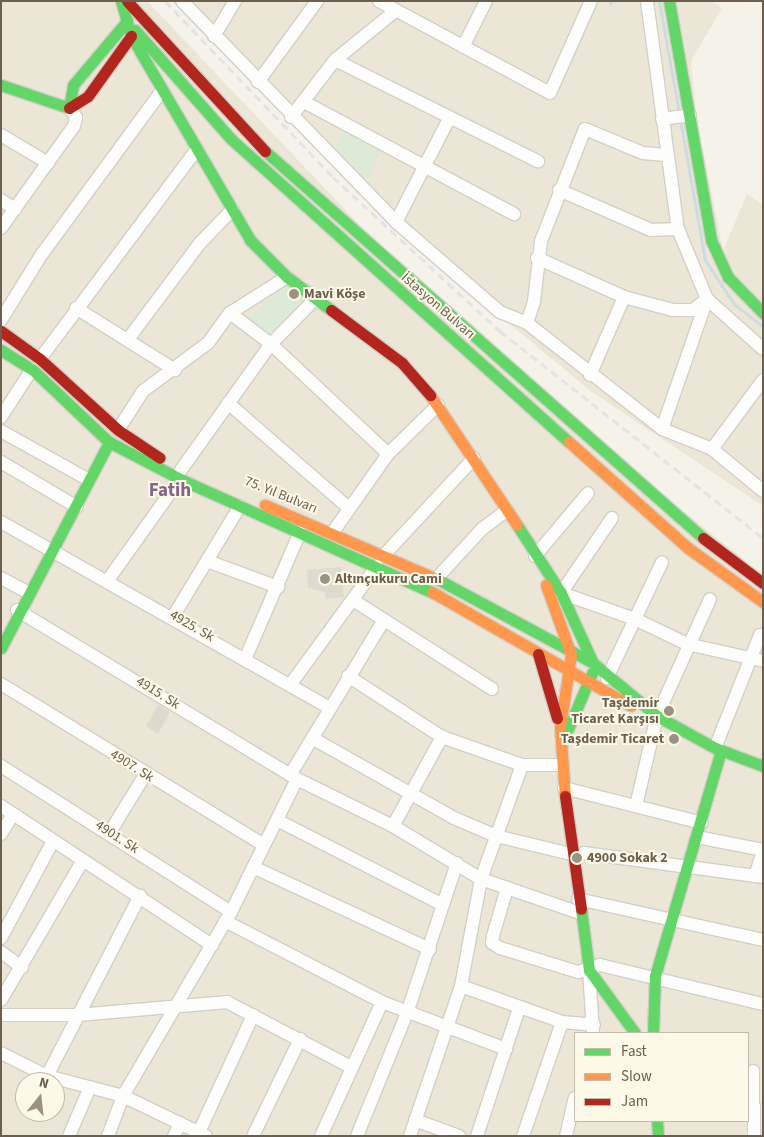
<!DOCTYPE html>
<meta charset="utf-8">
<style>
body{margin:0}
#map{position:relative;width:764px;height:1137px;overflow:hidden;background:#f4f2e9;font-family:"Source Sans 3",sans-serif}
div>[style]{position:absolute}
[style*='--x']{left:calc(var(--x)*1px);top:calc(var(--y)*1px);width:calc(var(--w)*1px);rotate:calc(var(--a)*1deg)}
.residential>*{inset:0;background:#ece6d7}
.green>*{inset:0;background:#ddead5}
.stream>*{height:3px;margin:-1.5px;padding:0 1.5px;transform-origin:1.5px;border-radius:1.5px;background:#ccdce2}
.building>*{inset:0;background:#dfdad0}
.roads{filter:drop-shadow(1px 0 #d3cfc7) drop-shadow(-1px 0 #d3cfc7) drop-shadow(0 1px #d3cfc7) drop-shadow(0 -1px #d3cfc7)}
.street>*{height:12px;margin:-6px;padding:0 6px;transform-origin:6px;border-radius:6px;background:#fdfdfc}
.fast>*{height:11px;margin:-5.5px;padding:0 5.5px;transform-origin:5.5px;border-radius:5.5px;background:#63d668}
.slow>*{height:11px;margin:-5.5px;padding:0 5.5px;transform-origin:5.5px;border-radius:5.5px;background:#ff974d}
.jam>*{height:11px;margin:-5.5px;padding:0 5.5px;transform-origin:5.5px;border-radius:5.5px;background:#b3261e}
.rail>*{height:3px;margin-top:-1.5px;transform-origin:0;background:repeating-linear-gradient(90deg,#e4e2e3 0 8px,transparent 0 13px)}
.dots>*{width:14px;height:14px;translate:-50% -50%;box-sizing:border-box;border:2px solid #fcf9e9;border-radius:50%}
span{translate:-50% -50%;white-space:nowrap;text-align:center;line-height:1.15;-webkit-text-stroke:4px #fcf9e9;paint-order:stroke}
.poi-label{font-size:14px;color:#6d5f4d;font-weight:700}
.left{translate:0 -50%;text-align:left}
.right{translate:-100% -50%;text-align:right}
.street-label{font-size:14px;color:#6d5f4d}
.district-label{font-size:19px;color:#85668a;font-weight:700}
.frame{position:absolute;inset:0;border:2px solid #6d5f4d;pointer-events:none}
.legend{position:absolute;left:574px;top:1032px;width:175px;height:90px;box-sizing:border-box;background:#fcf9e9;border:1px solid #c3bbab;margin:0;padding:6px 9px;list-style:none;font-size:15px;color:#6d5f4d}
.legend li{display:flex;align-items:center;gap:10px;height:25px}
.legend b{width:25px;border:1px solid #c3bbab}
.north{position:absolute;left:15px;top:1072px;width:50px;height:50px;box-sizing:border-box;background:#fcf9e9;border:1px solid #c3bbab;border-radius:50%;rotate:16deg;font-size:14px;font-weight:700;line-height:20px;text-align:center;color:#6d5f4d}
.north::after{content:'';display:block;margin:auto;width:18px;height:22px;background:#9c9284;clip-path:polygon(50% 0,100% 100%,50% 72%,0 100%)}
</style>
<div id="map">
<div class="residential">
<div style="clip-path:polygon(evenodd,1px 1px,147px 1px,468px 339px,763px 575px,763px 1136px,1px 1136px,1px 1px,575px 1033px,748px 1033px,748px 1121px,575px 1121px,575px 1033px,1px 1px,25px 1082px,55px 1082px,55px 1112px,25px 1112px,25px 1082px)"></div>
<div style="clip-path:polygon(172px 1px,710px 1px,722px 8px,691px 61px,696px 114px,723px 251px,747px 194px,763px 205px,763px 506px,592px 392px,460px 283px,370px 204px)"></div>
</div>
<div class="green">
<div style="clip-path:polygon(347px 127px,382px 147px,368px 179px,335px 148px)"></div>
<div style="clip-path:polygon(287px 285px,305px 298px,306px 306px,271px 342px,246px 319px)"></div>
</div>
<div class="stream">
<div style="--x:659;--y:1;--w:109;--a:79.9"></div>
<div style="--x:610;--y:3;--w:2;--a:-63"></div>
<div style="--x:681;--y:125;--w:137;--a:79.9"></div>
<div style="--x:705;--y:260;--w:53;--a:56.6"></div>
<div style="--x:734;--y:304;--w:37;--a:38"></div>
</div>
<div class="building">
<div style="clip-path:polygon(341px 567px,344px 597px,326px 599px,325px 592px,308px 588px,307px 570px)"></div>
<div style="clip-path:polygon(158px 705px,170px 712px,158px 734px,146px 726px)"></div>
</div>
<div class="roads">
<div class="street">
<div style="--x:182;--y:1;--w:308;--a:45.9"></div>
<div style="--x:396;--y:222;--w:138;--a:40.9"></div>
<div style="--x:500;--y:312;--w:29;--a:22"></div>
<div style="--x:527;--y:323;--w:23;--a:-72"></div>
<div style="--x:534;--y:301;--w:60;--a:-83.3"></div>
<div style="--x:541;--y:241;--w:120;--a:-68.6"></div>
<div style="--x:585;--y:129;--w:63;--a:22.5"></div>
<div style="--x:643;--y:153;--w:22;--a:5"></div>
<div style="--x:379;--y:1;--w:194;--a:28.3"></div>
<div style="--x:550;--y:93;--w:101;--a:-66"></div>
<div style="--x:647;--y:1;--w:230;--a:82.3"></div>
<div style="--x:678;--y:229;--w:76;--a:67.5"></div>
<div style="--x:707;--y:299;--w:75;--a:41.8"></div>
<div style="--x:214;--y:36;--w:41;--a:-59"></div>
<div style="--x:463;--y:47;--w:51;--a:-63.4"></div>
<div style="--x:335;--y:60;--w:227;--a:26.5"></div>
<div style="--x:258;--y:82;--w:100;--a:-53.9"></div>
<div style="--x:306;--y:103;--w:236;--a:28.1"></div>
<div style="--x:291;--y:117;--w:72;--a:-52.3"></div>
<div style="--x:335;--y:60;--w:77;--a:-39.2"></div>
<div style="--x:662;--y:119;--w:28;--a:-8"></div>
<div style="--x:1;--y:135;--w:55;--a:30.8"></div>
<div style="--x:559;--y:190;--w:100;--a:23.5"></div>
<div style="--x:651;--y:230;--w:27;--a:-2"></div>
<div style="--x:1;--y:200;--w:17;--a:33"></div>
<div style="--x:396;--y:222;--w:116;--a:-62.8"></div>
<div style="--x:1;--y:228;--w:125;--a:-54.4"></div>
<div style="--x:74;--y:126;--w:9;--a:-77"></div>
<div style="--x:76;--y:117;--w:11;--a:-128"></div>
<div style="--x:537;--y:258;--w:95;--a:24.1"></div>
<div style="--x:624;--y:297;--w:51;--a:14.9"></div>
<div style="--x:673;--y:310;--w:20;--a:0"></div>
<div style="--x:693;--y:310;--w:18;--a:-38"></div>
<div style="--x:76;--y:308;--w:117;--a:32.1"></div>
<div style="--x:230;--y:313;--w:51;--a:37.1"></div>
<div style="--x:271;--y:344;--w:161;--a:43.2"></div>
<div style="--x:1;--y:320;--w:78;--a:-58.2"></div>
<div style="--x:42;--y:254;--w:201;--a:-53.7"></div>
<div style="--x:527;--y:323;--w:172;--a:38.1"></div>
<div style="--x:662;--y:429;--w:54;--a:21.8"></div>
<div style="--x:712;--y:449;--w:66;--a:39.5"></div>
<div style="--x:129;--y:338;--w:119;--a:-53.2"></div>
<div style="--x:200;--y:243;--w:47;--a:-45.9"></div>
<div style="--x:40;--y:359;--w:262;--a:-53.2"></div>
<div style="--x:590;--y:375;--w:85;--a:-66.4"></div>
<div style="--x:228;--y:403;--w:160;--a:41"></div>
<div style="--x:1;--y:417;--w:57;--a:-57.1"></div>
<div style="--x:662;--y:429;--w:138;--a:-70.9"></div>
<div style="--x:118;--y:430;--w:46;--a:-57.3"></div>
<div style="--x:143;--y:391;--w:81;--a:-36.4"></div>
<div style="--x:208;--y:343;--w:37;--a:-54"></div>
<div style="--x:230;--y:313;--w:67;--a:-32.3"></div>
<div style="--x:1;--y:431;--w:101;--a:29.1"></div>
<div style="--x:712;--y:449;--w:86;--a:-53.5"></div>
<div style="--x:1;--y:462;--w:88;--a:30.6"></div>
<div style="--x:181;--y:470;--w:155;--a:-54.5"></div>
<div style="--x:271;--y:344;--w:67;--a:-45.6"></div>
<div style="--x:612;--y:518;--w:91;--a:124.2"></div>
<div style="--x:561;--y:593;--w:78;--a:19.4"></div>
<div style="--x:635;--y:619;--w:58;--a:25.7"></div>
<div style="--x:687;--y:644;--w:78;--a:12.6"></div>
<div style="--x:1;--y:522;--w:378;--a:29.5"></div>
<div style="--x:333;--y:532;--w:95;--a:-54.8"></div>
<div style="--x:388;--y:454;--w:70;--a:-44.4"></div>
<div style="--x:384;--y:555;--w:132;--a:-47.1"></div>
<div style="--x:535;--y:556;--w:82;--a:-49.9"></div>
<div style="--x:207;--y:561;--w:76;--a:20.1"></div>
<div style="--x:1;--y:578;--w:30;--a:28"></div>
<div style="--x:436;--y:579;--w:68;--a:-47.4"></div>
<div style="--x:482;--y:529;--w:31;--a:-37"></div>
<div style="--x:108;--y:580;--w:124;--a:-54.5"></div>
<div style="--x:353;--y:600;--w:165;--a:32.6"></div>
<div style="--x:17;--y:610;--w:327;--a:31.1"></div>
<div style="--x:297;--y:779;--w:107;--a:26.1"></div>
<div style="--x:393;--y:826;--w:103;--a:31.1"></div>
<div style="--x:481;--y:879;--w:105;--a:19"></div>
<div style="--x:174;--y:615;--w:127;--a:-58.8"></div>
<div style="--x:246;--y:657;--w:136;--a:-66.6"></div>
<div style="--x:348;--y:676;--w:112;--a:33"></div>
<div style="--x:442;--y:737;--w:85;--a:19.3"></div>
<div style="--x:522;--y:765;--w:39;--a:0"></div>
<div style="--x:607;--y:678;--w:128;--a:-64.6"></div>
<div style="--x:1;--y:684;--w:308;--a:31.5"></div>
<div style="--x:290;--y:685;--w:147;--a:-53.8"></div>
<div style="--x:312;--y:738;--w:163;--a:29.4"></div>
<div style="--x:454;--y:818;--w:46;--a:23.2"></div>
<div style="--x:496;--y:836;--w:77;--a:13.5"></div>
<div style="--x:715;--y:748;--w:122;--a:-68.3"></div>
<div style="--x:1;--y:766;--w:272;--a:32.4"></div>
<div style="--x:290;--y:775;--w:181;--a:-58.8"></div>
<div style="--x:564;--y:788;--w:142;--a:14.2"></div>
<div style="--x:1;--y:806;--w:253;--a:33.4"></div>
<div style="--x:636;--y:806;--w:92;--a:-76.9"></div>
<div style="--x:657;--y:716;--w:128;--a:-65.6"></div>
<div style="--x:277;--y:820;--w:186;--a:27.1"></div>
<div style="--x:393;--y:826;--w:102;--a:-61.2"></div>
<div style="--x:110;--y:832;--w:67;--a:-58.4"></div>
<div style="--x:1;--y:834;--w:23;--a:-59"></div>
<div style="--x:697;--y:837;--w:67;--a:11.1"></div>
<div style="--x:584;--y:853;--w:181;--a:7.6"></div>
<div style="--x:253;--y:867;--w:195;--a:24.9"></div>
<div style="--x:755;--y:876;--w:26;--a:-72"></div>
<div style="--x:507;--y:888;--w:50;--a:106.3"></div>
<div style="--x:493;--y:936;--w:7;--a:98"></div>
<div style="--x:492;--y:943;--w:9;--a:32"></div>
<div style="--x:500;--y:948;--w:82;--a:17.1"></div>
<div style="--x:578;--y:972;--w:23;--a:-18"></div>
<div style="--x:600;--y:965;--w:168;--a:13.5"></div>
<div style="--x:578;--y:899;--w:189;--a:12.5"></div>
<div style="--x:225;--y:921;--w:177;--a:27.3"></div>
<div style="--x:382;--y:1002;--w:133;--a:20.8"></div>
<div style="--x:1;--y:938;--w:110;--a:-61.8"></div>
<div style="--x:1;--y:952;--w:26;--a:36"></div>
<div style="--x:589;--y:970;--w:62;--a:86.3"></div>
<div style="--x:461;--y:986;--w:107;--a:19.6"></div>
<div style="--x:562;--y:1022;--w:32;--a:5"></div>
<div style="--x:1;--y:1000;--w:162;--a:-59.6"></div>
<div style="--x:1;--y:1015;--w:77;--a:0"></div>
<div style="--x:78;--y:1015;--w:150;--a:-5"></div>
<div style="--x:227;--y:1002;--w:140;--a:27.7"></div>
<div style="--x:1;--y:1053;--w:51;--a:26.6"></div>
<div style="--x:47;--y:1076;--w:79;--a:14.7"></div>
<div style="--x:123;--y:1096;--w:92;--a:25.7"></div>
<div style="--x:753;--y:1071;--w:65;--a:89.1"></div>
<div style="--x:47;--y:1076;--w:203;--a:-62.7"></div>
<div style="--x:415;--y:1120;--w:47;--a:20"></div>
<div style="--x:199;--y:1132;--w:129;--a:-65.2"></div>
<div style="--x:69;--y:1136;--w:53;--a:-66.8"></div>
<div style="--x:108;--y:1136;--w:43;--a:-69.4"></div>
<div style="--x:123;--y:1096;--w:213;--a:-59.6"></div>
<div style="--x:231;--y:912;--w:148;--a:-63.6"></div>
<div style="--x:174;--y:1136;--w:14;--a:-65"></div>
<div style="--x:253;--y:1136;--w:108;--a:-64.1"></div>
<div style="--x:321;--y:1136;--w:147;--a:-65.5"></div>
<div style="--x:357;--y:1136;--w:133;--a:-67.9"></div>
<div style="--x:407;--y:1013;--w:158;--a:-71.6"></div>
<div style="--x:410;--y:1136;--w:158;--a:-71.2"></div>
<div style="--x:461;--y:986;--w:109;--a:-79.4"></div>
<div style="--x:481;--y:879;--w:121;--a:-70.2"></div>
<div style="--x:477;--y:1136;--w:135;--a:-71.8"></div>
<div style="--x:523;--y:1136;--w:120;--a:-71.1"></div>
<div style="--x:566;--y:1136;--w:39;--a:-77"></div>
</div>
<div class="fast">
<div style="--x:121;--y:1;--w:36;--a:74"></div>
<div style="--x:131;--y:36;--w:236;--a:59.7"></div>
<div style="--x:250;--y:240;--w:52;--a:45"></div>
<div style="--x:287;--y:277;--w:55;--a:36.9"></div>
<div style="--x:669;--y:1;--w:243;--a:80"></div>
<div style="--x:711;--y:240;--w:41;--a:65.3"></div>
<div style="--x:728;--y:277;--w:50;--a:45.8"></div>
<div style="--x:135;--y:30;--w:145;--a:48.6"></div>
<div style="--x:231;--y:139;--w:454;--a:41.9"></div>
<div style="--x:1;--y:85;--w:72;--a:18.7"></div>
<div style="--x:69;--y:108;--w:23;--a:-80"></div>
<div style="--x:73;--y:85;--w:84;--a:-49.8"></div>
<div style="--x:265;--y:151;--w:584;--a:41.46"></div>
<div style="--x:1;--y:350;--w:36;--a:32"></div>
<div style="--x:32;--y:369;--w:106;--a:43.5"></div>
<div style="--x:109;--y:442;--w:80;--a:27.5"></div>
<div style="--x:180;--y:479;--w:276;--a:24.2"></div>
<div style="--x:517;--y:525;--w:81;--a:57.1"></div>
<div style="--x:561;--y:593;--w:77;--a:65.4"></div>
<div style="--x:593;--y:663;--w:83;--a:39.6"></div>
<div style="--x:657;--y:716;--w:66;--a:28.9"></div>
<div style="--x:715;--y:748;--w:51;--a:20.6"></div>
<div style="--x:439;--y:580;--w:175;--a:28.3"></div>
<div style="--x:1;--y:648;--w:233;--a:-62.3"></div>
<div style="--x:568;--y:729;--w:61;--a:-66.8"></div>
<div style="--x:581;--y:909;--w:62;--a:82.5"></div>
<div style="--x:589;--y:970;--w:78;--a:53.9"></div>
<div style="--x:653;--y:1033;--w:57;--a:-88"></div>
<div style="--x:655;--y:976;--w:235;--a:-73.7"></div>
<div style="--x:657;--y:1121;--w:15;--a:86"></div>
</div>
<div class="slow">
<div style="--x:430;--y:395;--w:156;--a:56.2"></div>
<div style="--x:569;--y:442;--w:159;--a:41.7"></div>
<div style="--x:688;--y:548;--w:92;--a:35.8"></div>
<div style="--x:265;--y:505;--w:189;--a:23.3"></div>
<div style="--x:546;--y:585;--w:74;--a:70.3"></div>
<div style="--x:571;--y:655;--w:73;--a:98.7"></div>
<div style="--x:560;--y:727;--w:69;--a:85.9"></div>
<div style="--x:432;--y:592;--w:229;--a:29.8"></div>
</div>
<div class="jam">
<div style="--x:127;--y:1;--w:204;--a:47.4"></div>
<div style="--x:69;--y:108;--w:22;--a:-32"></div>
<div style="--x:88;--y:96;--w:74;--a:-54.4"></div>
<div style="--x:331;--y:310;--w:89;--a:36.7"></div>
<div style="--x:402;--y:363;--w:43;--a:48.8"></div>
<div style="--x:1;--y:331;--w:48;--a:35.7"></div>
<div style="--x:40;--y:359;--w:105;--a:42.3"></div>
<div style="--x:118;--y:430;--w:50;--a:33.7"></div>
<div style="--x:703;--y:538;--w:75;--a:36.9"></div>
<div style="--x:538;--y:654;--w:67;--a:73.5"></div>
<div style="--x:565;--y:796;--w:114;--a:81.9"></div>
</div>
</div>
<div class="rail">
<div style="--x:165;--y:1;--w:243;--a:46.3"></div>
<div style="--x:333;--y:177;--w:227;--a:42.7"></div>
<div style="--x:500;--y:331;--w:335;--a:38.2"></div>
</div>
<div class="dots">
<div style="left:294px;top:294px;background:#9c9284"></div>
<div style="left:325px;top:579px;background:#9c9284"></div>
<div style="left:669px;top:711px;background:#9c9284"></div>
<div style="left:674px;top:739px;background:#9c9284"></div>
<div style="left:577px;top:858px;background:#9c9284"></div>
</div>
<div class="poi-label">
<span class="left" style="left:304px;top:294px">Mavi Köşe</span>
<span class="left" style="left:335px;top:579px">Altınçukuru Cami</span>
<span class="right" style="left:659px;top:711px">Taşdemir<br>Ticaret Karşısı</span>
<span class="right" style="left:664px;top:739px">Taşdemir Ticaret</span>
<span class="left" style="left:587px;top:858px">4900 Sokak 2</span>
</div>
<div class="street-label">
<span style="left:438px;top:306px;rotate:41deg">İstasyon Bulvarı</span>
<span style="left:281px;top:495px;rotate:22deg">75. Yıl Bulvarı</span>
<span style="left:192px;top:626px;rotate:30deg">4925. Sk</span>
<span style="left:158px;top:693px;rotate:32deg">4915. Sk</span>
<span style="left:132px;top:766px;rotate:32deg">4907. Sk</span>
<span style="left:117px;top:837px;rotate:33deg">4901. Sk</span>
</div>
<div class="district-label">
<span style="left:170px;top:491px">Fatih</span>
</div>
<div class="frame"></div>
<ul class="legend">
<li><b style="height:6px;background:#63d668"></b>Fast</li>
<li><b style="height:6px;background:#ff974d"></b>Slow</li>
<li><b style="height:6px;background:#b3261e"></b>Jam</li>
</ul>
<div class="north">N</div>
</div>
